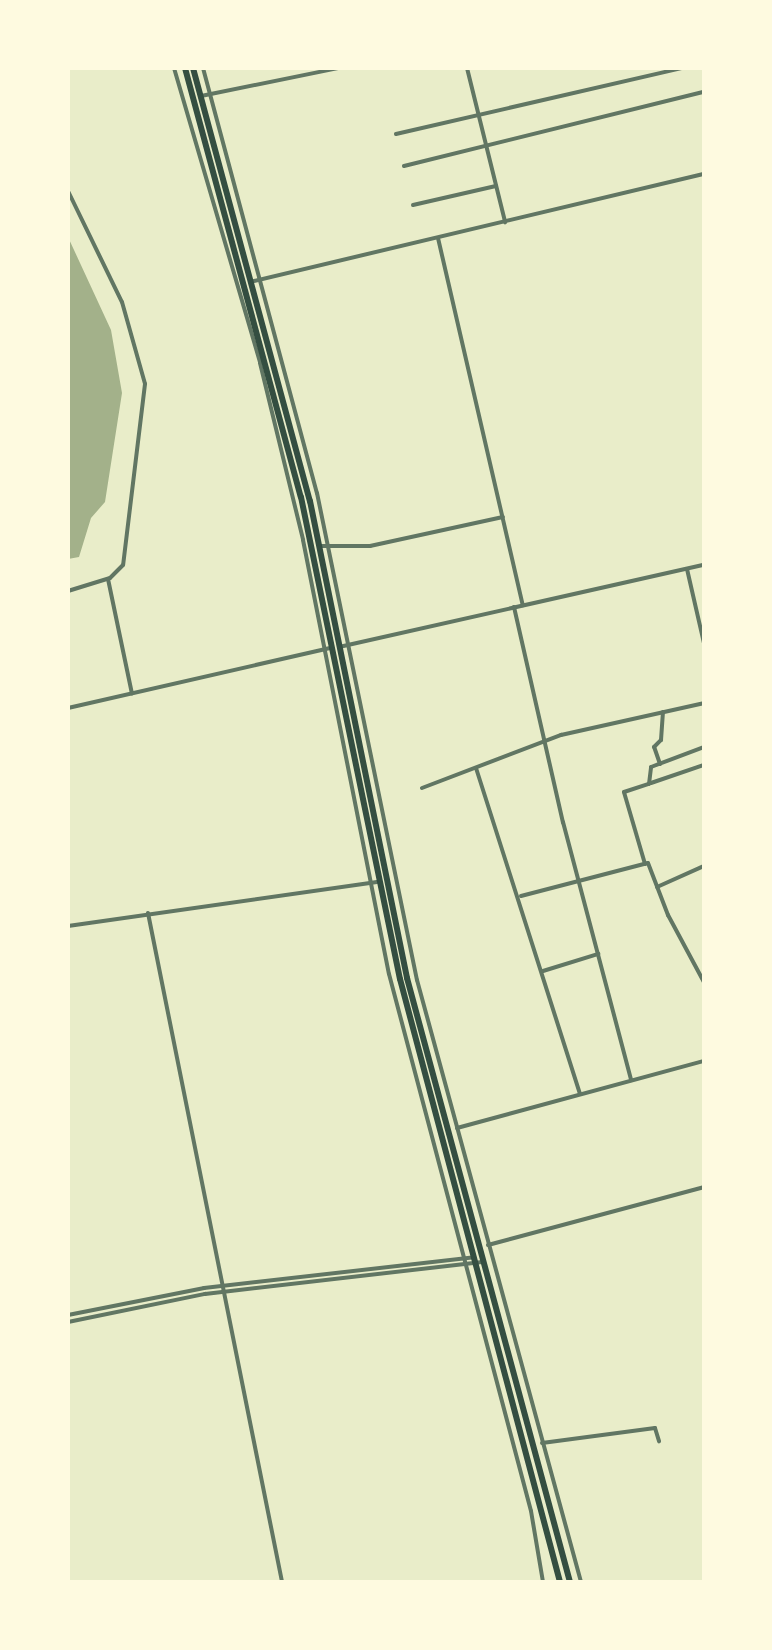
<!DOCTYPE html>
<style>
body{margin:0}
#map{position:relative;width:772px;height:1650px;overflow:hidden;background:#e9edc9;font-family:"Crimson Pro",serif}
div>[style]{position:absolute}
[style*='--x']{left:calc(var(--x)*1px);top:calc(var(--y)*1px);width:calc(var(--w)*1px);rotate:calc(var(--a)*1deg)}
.water>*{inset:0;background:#a3b18a}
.minor>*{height:4px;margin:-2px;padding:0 2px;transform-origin:2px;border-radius:2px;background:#617663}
.tertiary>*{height:4px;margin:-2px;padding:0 2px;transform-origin:2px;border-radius:2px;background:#617663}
.trunk>*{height:6px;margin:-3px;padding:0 3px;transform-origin:3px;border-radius:3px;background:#344e41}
span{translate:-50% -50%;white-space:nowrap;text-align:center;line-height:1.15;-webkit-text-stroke:8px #fefae0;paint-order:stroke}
.frame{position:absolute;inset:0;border:70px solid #fefae0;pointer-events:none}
</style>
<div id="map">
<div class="water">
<div style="clip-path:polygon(68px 237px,111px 330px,122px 393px,105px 502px,91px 518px,79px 557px,68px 559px)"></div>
</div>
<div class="minor">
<div style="--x:174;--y:68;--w:307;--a:73.7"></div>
<div style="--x:260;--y:363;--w:182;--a:76.3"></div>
<div style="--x:303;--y:540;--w:442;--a:78.8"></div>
<div style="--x:389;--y:974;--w:555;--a:75.19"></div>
<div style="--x:531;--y:1511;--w:72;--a:80.4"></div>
<div style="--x:203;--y:68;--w:440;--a:75"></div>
<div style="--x:317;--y:493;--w:497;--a:78.4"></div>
<div style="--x:417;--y:980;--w:624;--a:74.76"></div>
<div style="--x:467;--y:68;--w:159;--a:76.1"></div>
<div style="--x:396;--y:134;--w:293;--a:-13"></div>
<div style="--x:404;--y:166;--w:309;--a:-13.9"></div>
<div style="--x:68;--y:191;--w:123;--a:64.1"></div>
<div style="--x:122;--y:302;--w:85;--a:74.3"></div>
<div style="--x:145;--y:384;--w:182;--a:96.9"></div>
<div style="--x:123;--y:565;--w:18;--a:135"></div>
<div style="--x:110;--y:578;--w:44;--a:162.8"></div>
<div style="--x:413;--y:205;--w:85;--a:-12.9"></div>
<div style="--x:320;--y:546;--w:50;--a:0"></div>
<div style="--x:370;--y:546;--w:136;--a:-12.3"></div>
<div style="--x:687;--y:569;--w:76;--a:77.1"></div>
<div style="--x:108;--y:579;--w:117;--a:78.2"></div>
<div style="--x:514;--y:607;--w:221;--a:77.2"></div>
<div style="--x:563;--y:822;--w:267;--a:75.2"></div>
<div style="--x:660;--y:764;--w:18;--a:-109"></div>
<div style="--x:654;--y:747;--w:10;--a:-45"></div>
<div style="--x:661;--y:740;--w:28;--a:-86"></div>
<div style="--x:476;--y:768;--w:342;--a:72.3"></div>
<div style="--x:651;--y:783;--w:56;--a:-18.8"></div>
<div style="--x:422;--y:788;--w:149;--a:-20.9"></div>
<div style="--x:561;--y:735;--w:147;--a:-12.6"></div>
<div style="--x:645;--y:864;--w:75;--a:-106.3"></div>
<div style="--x:624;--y:792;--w:26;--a:-18"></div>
<div style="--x:649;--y:784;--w:17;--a:-83"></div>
<div style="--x:651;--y:767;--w:57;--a:-20.7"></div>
<div style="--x:657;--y:887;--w:51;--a:-24.1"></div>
<div style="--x:521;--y:896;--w:131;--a:-14.6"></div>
<div style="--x:648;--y:863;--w:56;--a:69"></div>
<div style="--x:668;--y:915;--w:76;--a:61.8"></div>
<div style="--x:543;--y:971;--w:58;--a:-17.2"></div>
<div style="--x:457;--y:1128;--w:256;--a:-15.2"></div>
<div style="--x:488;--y:1245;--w:224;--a:-15"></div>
<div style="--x:542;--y:1443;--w:114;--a:-7.6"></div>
<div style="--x:655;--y:1428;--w:14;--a:73"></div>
</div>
<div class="tertiary">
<div style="--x:201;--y:96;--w:141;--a:-11.5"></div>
<div style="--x:438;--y:238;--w:377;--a:77"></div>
<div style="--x:254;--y:281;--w:463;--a:-13.4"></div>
<div style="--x:339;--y:647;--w:374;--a:-12.7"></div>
<div style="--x:68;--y:708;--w:270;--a:-12.9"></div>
<div style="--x:148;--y:913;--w:682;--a:78.67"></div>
<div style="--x:68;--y:926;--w:312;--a:-8.1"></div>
<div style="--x:68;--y:1315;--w:139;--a:-11.2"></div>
<div style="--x:204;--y:1288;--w:272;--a:-6.5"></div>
<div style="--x:68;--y:1322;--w:140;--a:-11.6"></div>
<div style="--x:205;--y:1294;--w:279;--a:-6.6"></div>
</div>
<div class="trunk">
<div style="--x:185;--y:68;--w:444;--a:74.9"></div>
<div style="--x:301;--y:497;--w:492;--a:78.4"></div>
<div style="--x:400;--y:979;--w:624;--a:75.14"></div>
<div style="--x:193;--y:68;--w:449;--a:74.9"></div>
<div style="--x:310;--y:501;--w:487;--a:78.5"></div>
<div style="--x:407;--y:978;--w:626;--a:74.9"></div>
</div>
<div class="frame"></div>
</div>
